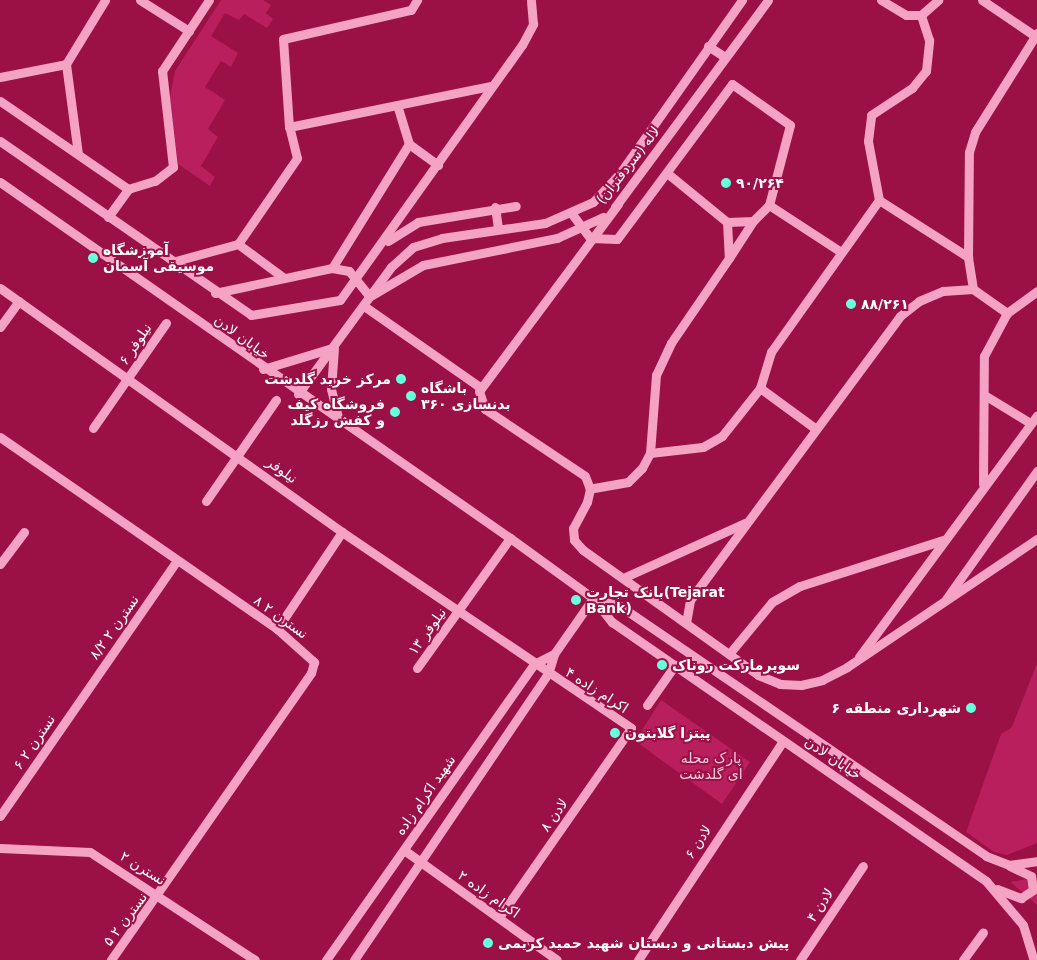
<!DOCTYPE html>
<meta charset="utf-8">
<style>
body{margin:0}
#map{position:relative;width:1037px;height:960px;overflow:hidden;background:#9b1045;font-family:"DejaVu Sans",Vazirmatn,sans-serif}
div>[style]{position:absolute}
[style*='--x']{left:calc(var(--x)*1px);top:calc(var(--y)*1px);width:calc(var(--w)*1px);rotate:calc(var(--a)*1deg)}
.green>*{inset:0;background:#b81f5c}
.minor>*{height:9px;margin:-4.5px;padding:0 4.5px;transform-origin:4.5px;border-radius:4.5px;background:#f5a3c3}
.dots>*{width:14px;height:14px;translate:-50% -50%;box-sizing:border-box;border:2px solid #9b1045;border-radius:50%}
span{translate:-50% -50%;white-space:nowrap;text-align:center;line-height:1.15;-webkit-text-stroke:4px #9b1045;paint-order:stroke}
.street-label{font-size:14px;color:#fff}
.poi-label{font-size:14px;color:#fff;font-weight:700}
.left{translate:0 -50%;text-align:left}
.right{translate:-100% -50%;text-align:right}
.park-label{font-size:14px;color:#fecbe0}
</style>
<div id="map">
<div class="green">
<div style="clip-path:polygon(221px 0,263px 0,271px 5px,266px 13px,273px 19px,267px 28px,244px 14px,239px 20px,225px 13px,211px 36px,238px 53px,231px 67px,221px 61px,205px 87px,225px 100px,208px 129px,218px 137px,201px 166px,215px 177px,210px 186px,178px 164px,170px 97px,175px 71px)"></div>
<div style="clip-path:polygon(1037px 663px,1037px 843px,1007px 855px,994px 852px,966px 832px,1001px 734px,1012px 727px)"></div>
<div style="clip-path:polygon(661px 700px,750px 762px,722px 804px,635px 741px)"></div>
<div style="clip-path:polygon(1037px 877px,1037px 905px,1010px 882px)"></div>
</div>
<div class="minor">
<div style="--x:140;--y:0;--w:58;--a:32.3"></div>
<div style="--x:881;--y:0;--w:29;--a:31"></div>
<div style="--x:906;--y:15;--w:15;--a:0"></div>
<div style="--x:921;--y:15;--w:23;--a:-41"></div>
<div style="--x:982;--y:0;--w:64;--a:34.2"></div>
<div style="--x:708;--y:46;--w:20;--a:33"></div>
<div style="--x:0;--y:77;--w:67;--a:-11.1"></div>
<div style="--x:0;--y:101;--w:155;--a:34.5"></div>
<div style="--x:128;--y:189;--w:28;--a:-17"></div>
<div style="--x:155;--y:181;--w:23;--a:-38"></div>
<div style="--x:173;--y:167;--w:97;--a:-96.5"></div>
<div style="--x:162;--y:71;--w:85;--a:-56.5"></div>
<div style="--x:398;--y:108;--w:38;--a:73"></div>
<div style="--x:409;--y:144;--w:36;--a:36"></div>
<div style="--x:289;--y:127;--w:206;--a:-11.5"></div>
<div style="--x:0;--y:141;--w:305;--a:34.7"></div>
<div style="--x:251;--y:315;--w:90;--a:-9.6"></div>
<div style="--x:340;--y:300;--w:313;--a:-54.5"></div>
<div style="--x:522;--y:45;--w:24;--a:-62"></div>
<div style="--x:533;--y:24;--w:24;--a:-95"></div>
<div style="--x:78;--y:154;--w:91;--a:-97.6"></div>
<div style="--x:66;--y:64;--w:75;--a:-58.6"></div>
<div style="--x:667;--y:173;--w:77;--a:39.2"></div>
<div style="--x:0;--y:182;--w:622;--a:34.92"></div>
<div style="--x:510;--y:538;--w:102;--a:35.9"></div>
<div style="--x:593;--y:598;--w:31;--a:52"></div>
<div style="--x:612;--y:622;--w:455;--a:34.7"></div>
<div style="--x:986;--y:881;--w:57;--a:49.9"></div>
<div style="--x:1023;--y:925;--w:37;--a:73"></div>
<div style="--x:879;--y:200;--w:106;--a:32.6"></div>
<div style="--x:618;--y:204;--w:233;--a:126.6"></div>
<div style="--x:479;--y:391;--w:19;--a:72"></div>
<div style="--x:485;--y:409;--w:120;--a:33.8"></div>
<div style="--x:585;--y:476;--w:14;--a:69"></div>
<div style="--x:590;--y:489;--w:13;--a:103"></div>
<div style="--x:587;--y:502;--w:30;--a:118"></div>
<div style="--x:573;--y:528;--w:12;--a:85"></div>
<div style="--x:574;--y:540;--w:13;--a:48"></div>
<div style="--x:583;--y:550;--w:215;--a:35.5"></div>
<div style="--x:758;--y:675;--w:24;--a:22"></div>
<div style="--x:780;--y:684;--w:21;--a:3"></div>
<div style="--x:801;--y:685;--w:22;--a:-13"></div>
<div style="--x:822;--y:680;--w:28;--a:-27"></div>
<div style="--x:847;--y:667;--w:229;--a:-34"></div>
<div style="--x:769;--y:205;--w:86;--a:33.1"></div>
<div style="--x:495;--y:207;--w:22;--a:82"></div>
<div style="--x:615;--y:207;--w:257;--a:-53.5"></div>
<div style="--x:572;--y:214;--w:30;--a:53"></div>
<div style="--x:590;--y:238;--w:27;--a:2"></div>
<div style="--x:617;--y:239;--w:193;--a:-53.4"></div>
<div style="--x:732;--y:84;--w:71;--a:35.3"></div>
<div style="--x:790;--y:125;--w:83;--a:104.7"></div>
<div style="--x:769;--y:205;--w:23;--a:135"></div>
<div style="--x:753;--y:221;--w:26;--a:178"></div>
<div style="--x:727;--y:222;--w:36;--a:87"></div>
<div style="--x:729;--y:258;--w:103;--a:124.3"></div>
<div style="--x:671;--y:343;--w:35;--a:115"></div>
<div style="--x:656;--y:375;--w:78;--a:94.4"></div>
<div style="--x:650;--y:453;--w:17;--a:118"></div>
<div style="--x:642;--y:468;--w:20;--a:135"></div>
<div style="--x:628;--y:482;--w:39;--a:170"></div>
<div style="--x:108;--y:217;--w:34;--a:-54"></div>
<div style="--x:388;--y:241;--w:36;--a:-32"></div>
<div style="--x:418;--y:222;--w:99;--a:-9.3"></div>
<div style="--x:238;--y:244;--w:57;--a:36.5"></div>
<div style="--x:729;--y:258;--w:44;--a:-57"></div>
<div style="--x:172;--y:262;--w:68;--a:-15.3"></div>
<div style="--x:238;--y:244;--w:104;--a:-55.5"></div>
<div style="--x:297;--y:158;--w:32;--a:-104"></div>
<div style="--x:289;--y:127;--w:88;--a:-93.9"></div>
<div style="--x:283;--y:39;--w:131;--a:-12.8"></div>
<div style="--x:411;--y:10;--w:12;--a:-59"></div>
<div style="--x:332;--y:268;--w:146;--a:-58.2"></div>
<div style="--x:0;--y:288;--w:420;--a:35.5"></div>
<div style="--x:342;--y:532;--w:349;--a:34.1"></div>
<div style="--x:631;--y:728;--w:231;--a:124.9"></div>
<div style="--x:973;--y:289;--w:32;--a:-99"></div>
<div style="--x:968;--y:257;--w:105;--a:-89.5"></div>
<div style="--x:969;--y:152;--w:21;--a:-73"></div>
<div style="--x:975;--y:132;--w:117;--a:-57.9"></div>
<div style="--x:215;--y:293;--w:120;--a:-12.1"></div>
<div style="--x:332;--y:268;--w:17;--a:10"></div>
<div style="--x:349;--y:271;--w:33;--a:51"></div>
<div style="--x:372;--y:295;--w:59;--a:-30.5"></div>
<div style="--x:423;--y:265;--w:137;--a:-11.4"></div>
<div style="--x:557;--y:238;--w:51;--a:-24.5"></div>
<div style="--x:364;--y:306;--w:143;--a:35"></div>
<div style="--x:0;--y:327;--w:32;--a:-54"></div>
<div style="--x:334;--y:348;--w:41;--a:94.2"></div>
<div style="--x:331;--y:389;--w:36;--a:76"></div>
<div style="--x:263;--y:369;--w:72;--a:-16.9"></div>
<div style="--x:760;--y:388;--w:69;--a:36.2"></div>
<div style="--x:298;--y:394;--w:157;--a:-53.8"></div>
<div style="--x:391;--y:267;--w:30;--a:-42"></div>
<div style="--x:413;--y:247;--w:30;--a:-17"></div>
<div style="--x:442;--y:238;--w:104;--a:-8.3"></div>
<div style="--x:545;--y:223;--w:52;--a:-23.6"></div>
<div style="--x:593;--y:202;--w:40;--a:-47"></div>
<div style="--x:620;--y:173;--w:212;--a:-54.8"></div>
<div style="--x:986;--y:396;--w:52;--a:31.5"></div>
<div style="--x:93;--y:428;--w:128;--a:-55.2"></div>
<div style="--x:0;--y:437;--w:337;--a:34.7"></div>
<div style="--x:277;--y:629;--w:50;--a:41.7"></div>
<div style="--x:314;--y:662;--w:11;--a:105"></div>
<div style="--x:311;--y:673;--w:350;--a:124.9"></div>
<div style="--x:650;--y:453;--w:53;--a:-6.5"></div>
<div style="--x:703;--y:447;--w:22;--a:-30"></div>
<div style="--x:722;--y:436;--w:61;--a:-51.6"></div>
<div style="--x:760;--y:388;--w:38;--a:-73"></div>
<div style="--x:771;--y:352;--w:186;--a:-54.6"></div>
<div style="--x:879;--y:200;--w:60;--a:-100.6"></div>
<div style="--x:868;--y:141;--w:26;--a:-83"></div>
<div style="--x:871;--y:115;--w:49;--a:-33.4"></div>
<div style="--x:912;--y:88;--w:22;--a:-51"></div>
<div style="--x:926;--y:71;--w:31;--a:-84"></div>
<div style="--x:929;--y:40;--w:26;--a:-108"></div>
<div style="--x:983;--y:484;--w:128;--a:-89.6"></div>
<div style="--x:984;--y:356;--w:49;--a:-61.9"></div>
<div style="--x:1007;--y:313;--w:37;--a:-36"></div>
<div style="--x:206;--y:501;--w:123;--a:-55.3"></div>
<div style="--x:0;--y:564;--w:40;--a:-53"></div>
<div style="--x:623;--y:578;--w:134;--a:-24.3"></div>
<div style="--x:593;--y:598;--w:28;--a:17"></div>
<div style="--x:620;--y:606;--w:443;--a:34.3"></div>
<div style="--x:986;--y:856;--w:25;--a:21"></div>
<div style="--x:1009;--y:865;--w:28;--a:-8"></div>
<div style="--x:946;--y:599;--w:157;--a:-54.6"></div>
<div style="--x:686;--y:623;--w:23;--a:-80"></div>
<div style="--x:690;--y:600;--w:353;--a:-53.5"></div>
<div style="--x:900;--y:316;--w:24;--a:-38"></div>
<div style="--x:919;--y:301;--w:26;--a:-23"></div>
<div style="--x:943;--y:291;--w:30;--a:-4"></div>
<div style="--x:973;--y:289;--w:42;--a:35.2"></div>
<div style="--x:277;--y:629;--w:117;--a:-56.2"></div>
<div style="--x:729;--y:654;--w:67;--a:-50.4"></div>
<div style="--x:772;--y:602;--w:32;--a:-30"></div>
<div style="--x:800;--y:586;--w:150;--a:-17.8"></div>
<div style="--x:859;--y:657;--w:300;--a:-53.6"></div>
<div style="--x:417;--y:668;--w:160;--a:-54.4"></div>
<div style="--x:647;--y:705;--w:49;--a:-55"></div>
<div style="--x:0;--y:816;--w:309;--a:-55.3"></div>
<div style="--x:0;--y:848;--w:90;--a:2.5"></div>
<div style="--x:90;--y:852;--w:197;--a:33.2"></div>
<div style="--x:404;--y:850;--w:188;--a:35.7"></div>
<div style="--x:997;--y:889;--w:26;--a:21"></div>
<div style="--x:1021;--y:898;--w:14;--a:-34"></div>
<div style="--x:1033;--y:890;--w:14;--a:-98"></div>
<div style="--x:1031;--y:876;--w:23;--a:-155"></div>
<div style="--x:326;--y:960;--w:362;--a:-54.9"></div>
<div style="--x:534;--y:664;--w:22;--a:-27"></div>
<div style="--x:354;--y:960;--w:346;--a:-55.9"></div>
<div style="--x:548;--y:674;--w:21;--a:-73"></div>
<div style="--x:554;--y:654;--w:68;--a:-55.1"></div>
<div style="--x:638;--y:960;--w:263;--a:-56.5"></div>
<div style="--x:800;--y:960;--w:113;--a:-56.2"></div>
<div style="--x:963;--y:960;--w:34;--a:-54"></div>
</div>
<div class="dots">
<div style="left:726px;top:183px;background:#67ffdc"></div>
<div style="left:93px;top:258px;background:#67ffdc"></div>
<div style="left:851px;top:304px;background:#67ffdc"></div>
<div style="left:401px;top:379px;background:#67ffdc"></div>
<div style="left:411px;top:396px;background:#67ffdc"></div>
<div style="left:395px;top:412px;background:#67ffdc"></div>
<div style="left:576px;top:600px;background:#67ffdc"></div>
<div style="left:662px;top:665px;background:#67ffdc"></div>
<div style="left:971px;top:708px;background:#67ffdc"></div>
<div style="left:615px;top:733px;background:#67ffdc"></div>
<div style="left:488px;top:943px;background:#67ffdc"></div>
</div>
<div class="street-label">
<span style="left:628px;top:165px;rotate:-52deg">لاله (سردفتران)</span>
<span style="left:242px;top:337px;rotate:36deg">خیابان لادن</span>
<span style="left:135px;top:344px;rotate:-56deg">۶ نیلوفر</span>
<span style="left:282px;top:470px;rotate:36deg">نیلوفر</span>
<span style="left:281px;top:617px;rotate:36deg">۸ نسترن ۲</span>
<span style="left:114px;top:627px;rotate:-55deg">۸/۲ نسترن ۲</span>
<span style="left:427px;top:631px;rotate:-54deg">۱۳ نیلوفر</span>
<span style="left:597px;top:690px;rotate:33deg">۴ اکرام زاده</span>
<span style="left:34px;top:742px;rotate:-56deg">۶ نسترن ۲</span>
<span style="left:833px;top:758px;rotate:34deg">خیابان لادن</span>
<span style="left:425px;top:795px;rotate:-55deg">شهید اکرام زاده</span>
<span style="left:554px;top:815px;rotate:-55deg">۸ لادن</span>
<span style="left:698px;top:842px;rotate:-57deg">۶ لادن</span>
<span style="left:143px;top:868px;rotate:32deg">نسترن ۲</span>
<span style="left:489px;top:894px;rotate:35deg">۲ اکرام زاده</span>
<span style="left:820px;top:905px;rotate:-56deg">۴ لادن</span>
<span style="left:125px;top:919px;rotate:-53deg">۵ نسترن ۲</span>
</div>
<div class="poi-label">
<span class="left" style="left:736px;top:183px">۹۰/۲۶۴</span>
<span class="left" style="left:103px;top:258px">آموزشگاه<br>موسیقی آسمان</span>
<span class="left" style="left:861px;top:304px">۸۸/۲۶۱</span>
<span class="right" style="left:391px;top:379px">مرکز خرید گلدشت</span>
<span class="left" style="left:421px;top:396px">باشگاه<br>بدنسازی ۳۶۰</span>
<span class="right" style="left:385px;top:412px">فروشگاه کیف<br>و کفش رزگلد</span>
<span class="left" style="left:586px;top:600px">بانک تجارت(Tejarat<br>Bank)</span>
<span class="left" style="left:672px;top:665px">سوپرمارکت روناک</span>
<span class="right" style="left:961px;top:708px">شهرداری منطقه ۶</span>
<span class="left" style="left:625px;top:733px">پیتزا گلابتون</span>
<span class="left" style="left:498px;top:943px">پیش دبستانی و دبستان شهید حمید کریمی</span>
</div>
<div class="park-label">
<span style="left:711px;top:766px">پارک محله<br>ای گلدشت</span>
</div>
</div>
